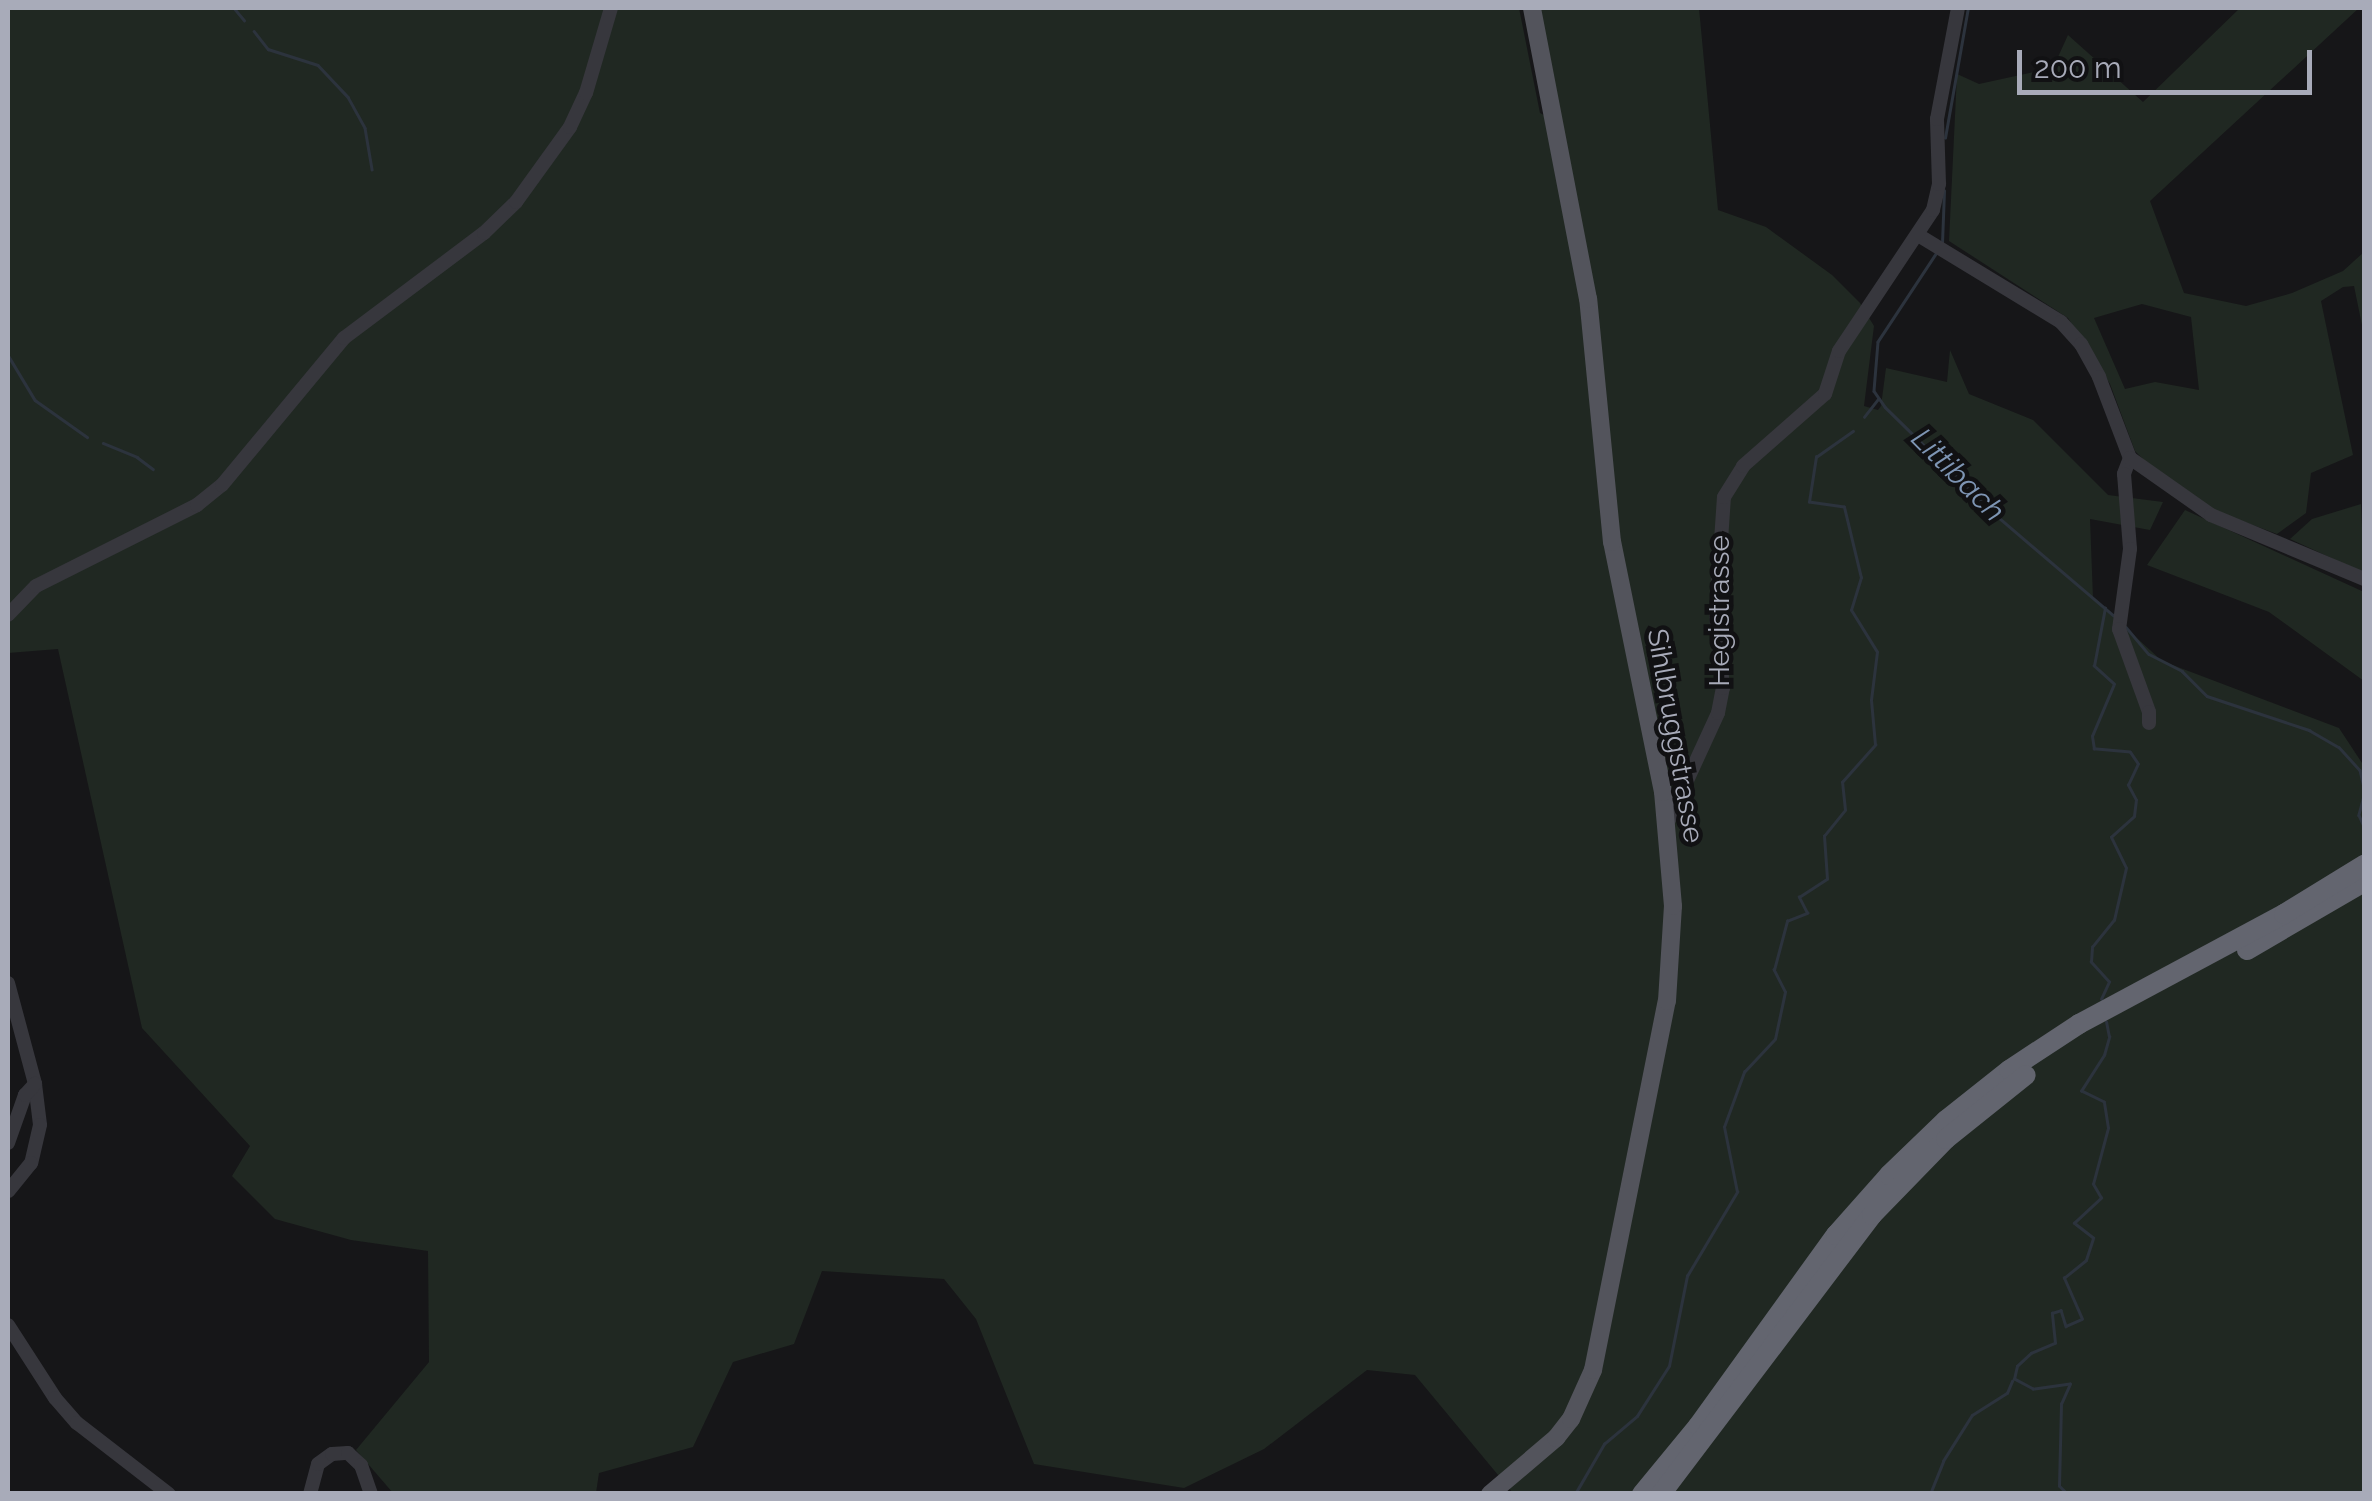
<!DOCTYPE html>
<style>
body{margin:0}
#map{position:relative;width:2372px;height:1501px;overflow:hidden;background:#161618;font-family:Raleway,sans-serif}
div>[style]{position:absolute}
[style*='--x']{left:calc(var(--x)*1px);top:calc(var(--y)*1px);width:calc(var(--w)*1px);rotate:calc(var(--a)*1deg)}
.green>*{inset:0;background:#202822}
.stream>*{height:2.5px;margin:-1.25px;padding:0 1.25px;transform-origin:1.25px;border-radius:1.25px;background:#2c333d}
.minor>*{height:14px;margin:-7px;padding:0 7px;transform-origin:7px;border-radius:7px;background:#37373d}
.major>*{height:18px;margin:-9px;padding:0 9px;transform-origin:9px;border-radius:9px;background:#53545c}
.highway>*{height:20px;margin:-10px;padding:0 10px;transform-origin:10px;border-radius:10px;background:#63656f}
span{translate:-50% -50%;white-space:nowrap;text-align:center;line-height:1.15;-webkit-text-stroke:9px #111113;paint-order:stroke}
.street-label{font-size:28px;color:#a8abb9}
.water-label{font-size:30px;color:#7e95b4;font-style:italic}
.frame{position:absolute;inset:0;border:10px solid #a8abb9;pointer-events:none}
.scale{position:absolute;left:2017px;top:50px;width:295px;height:45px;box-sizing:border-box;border:5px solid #a8abb9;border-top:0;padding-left:12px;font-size:30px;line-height:35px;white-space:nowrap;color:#a8abb9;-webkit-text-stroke:8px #111113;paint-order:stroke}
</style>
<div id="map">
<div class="green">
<div style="clip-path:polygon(8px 8px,1519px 8px,1540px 113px,1561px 124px,1537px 8px,1699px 8px,1718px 210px,1766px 227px,1832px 275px,1860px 303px,1874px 326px,1864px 406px,1878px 410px,1881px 406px,1886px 368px,1947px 382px,1950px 350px,1969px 394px,2033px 420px,2108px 495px,2163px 502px,2150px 530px,2090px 519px,2093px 598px,2162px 661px,2339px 728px,2364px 766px,2364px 1493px,1513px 1493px,1415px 1375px,1367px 1370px,1264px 1449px,1184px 1488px,1034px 1464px,976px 1319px,944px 1279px,822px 1271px,794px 1344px,733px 1362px,693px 1447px,599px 1473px,596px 1493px,393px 1493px,356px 1450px,429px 1362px,428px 1251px,351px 1240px,275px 1219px,232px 1176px,250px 1146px,142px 1028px,58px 649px,8px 653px)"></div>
<div style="clip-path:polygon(evenodd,2240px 8px,2359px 8px,2150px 201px,2184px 293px,2246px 306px,2292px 293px,2343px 271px,2364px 252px,2364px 335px,2354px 286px,2343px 287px,2321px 301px,2353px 455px,2311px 473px,2306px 513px,2277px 534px,2191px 502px,2152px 468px,2135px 451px,2110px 384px,2068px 318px,1949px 241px,1957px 74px,1979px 84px,2053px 68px,2068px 35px,2143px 102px,2240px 8px,2142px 304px,2191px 317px,2199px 390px,2155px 382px,2125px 389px,2094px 318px,2142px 304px)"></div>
<div style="clip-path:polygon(2361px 504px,2364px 573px,2290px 539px,2312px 519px)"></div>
<div style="clip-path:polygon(2185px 510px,2364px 592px,2364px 681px,2269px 612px,2147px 565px)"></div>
</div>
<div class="stream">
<div style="--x:234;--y:8;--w:16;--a:50"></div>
<div style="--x:254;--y:31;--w:23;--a:52"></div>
<div style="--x:268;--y:49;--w:52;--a:17.7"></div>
<div style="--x:318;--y:65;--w:44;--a:46.8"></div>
<div style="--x:348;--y:97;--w:35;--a:61"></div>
<div style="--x:365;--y:128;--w:42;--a:80.3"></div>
<div style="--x:1945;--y:138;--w:132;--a:-80"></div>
<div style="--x:1942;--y:243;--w:52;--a:-87.8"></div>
<div style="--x:1936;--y:254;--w:105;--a:123.4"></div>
<div style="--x:1878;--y:342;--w:49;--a:94.7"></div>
<div style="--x:1874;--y:391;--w:19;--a:55"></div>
<div style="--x:1885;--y:407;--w:147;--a:44.4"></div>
<div style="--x:1990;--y:510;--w:162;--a:40.5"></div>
<div style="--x:8;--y:355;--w:52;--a:59"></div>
<div style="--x:35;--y:400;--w:64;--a:35.4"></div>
<div style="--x:1864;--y:417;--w:23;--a:-52"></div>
<div style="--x:103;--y:443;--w:37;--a:22"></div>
<div style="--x:137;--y:457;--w:20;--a:37"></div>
<div style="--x:2126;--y:627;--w:35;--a:50"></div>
<div style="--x:2149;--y:654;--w:37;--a:27"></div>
<div style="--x:2182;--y:671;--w:35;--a:45"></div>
<div style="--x:2207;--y:696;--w:108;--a:18.4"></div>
<div style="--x:2309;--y:730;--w:34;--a:30"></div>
<div style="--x:2339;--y:747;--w:31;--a:48"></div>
<div style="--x:2360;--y:770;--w:17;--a:77"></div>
<div style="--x:2364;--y:796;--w:20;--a:105"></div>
<div style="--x:2359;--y:815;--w:12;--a:66"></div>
<div style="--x:2101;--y:999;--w:19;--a:-65"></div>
<div style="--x:2109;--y:982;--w:27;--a:-132"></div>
<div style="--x:2091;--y:962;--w:15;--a:-86"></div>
<div style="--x:2092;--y:947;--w:35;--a:-51"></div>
<div style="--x:2114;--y:920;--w:53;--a:-77"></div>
<div style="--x:2126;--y:868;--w:34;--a:-116"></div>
<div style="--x:2111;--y:837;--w:31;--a:-42"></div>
<div style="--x:2134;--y:816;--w:16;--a:-83"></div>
<div style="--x:2136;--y:800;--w:17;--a:-118"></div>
<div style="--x:2128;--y:785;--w:23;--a:-65"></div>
<div style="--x:2138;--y:764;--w:14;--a:-124"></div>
<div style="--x:2130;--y:752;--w:36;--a:-175"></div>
<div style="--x:2094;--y:749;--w:13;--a:-99"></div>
<div style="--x:2092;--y:736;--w:56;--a:-67.1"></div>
<div style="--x:2114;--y:684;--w:27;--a:-138"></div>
<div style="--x:2094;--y:666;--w:59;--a:-79.3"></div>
<div style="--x:1575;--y:1494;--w:58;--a:-59.9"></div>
<div style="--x:1604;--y:1444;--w:43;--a:-40.3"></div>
<div style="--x:1637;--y:1416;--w:59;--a:-57.4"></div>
<div style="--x:1669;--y:1366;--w:92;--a:-78.7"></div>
<div style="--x:1687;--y:1276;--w:98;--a:-59.2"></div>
<div style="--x:1737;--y:1192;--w:66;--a:-101.3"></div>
<div style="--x:1724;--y:1127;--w:59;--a:-70"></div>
<div style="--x:1744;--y:1072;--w:45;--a:-46.8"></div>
<div style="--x:1775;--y:1039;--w:48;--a:-78"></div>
<div style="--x:1785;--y:992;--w:25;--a:-117"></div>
<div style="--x:1774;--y:970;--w:51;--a:-75.1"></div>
<div style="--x:1787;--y:921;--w:22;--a:-22"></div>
<div style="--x:1807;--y:913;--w:18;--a:-117"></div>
<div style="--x:1799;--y:897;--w:33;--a:-33"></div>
<div style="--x:1827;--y:879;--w:43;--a:-94"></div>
<div style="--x:1824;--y:836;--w:33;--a:-51"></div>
<div style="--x:1845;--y:810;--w:28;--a:-96"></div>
<div style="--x:1842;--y:782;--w:50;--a:-48.3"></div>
<div style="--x:1875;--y:745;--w:45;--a:-95.1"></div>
<div style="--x:1871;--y:700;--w:48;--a:-82.9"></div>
<div style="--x:1877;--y:652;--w:49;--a:-121.8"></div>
<div style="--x:1851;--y:610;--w:34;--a:-73"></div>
<div style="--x:1861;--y:578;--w:73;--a:-103.5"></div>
<div style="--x:1844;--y:507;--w:35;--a:-172"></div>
<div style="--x:1809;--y:502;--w:46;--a:-81.2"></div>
<div style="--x:1816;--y:457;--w:45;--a:-35.1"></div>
<div style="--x:1930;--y:1494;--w:35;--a:-68"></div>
<div style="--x:1943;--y:1461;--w:54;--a:-57.8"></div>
<div style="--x:1972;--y:1415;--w:41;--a:-32.2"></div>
<div style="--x:2007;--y:1393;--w:13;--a:-67"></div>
<div style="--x:2067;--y:1494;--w:11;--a:-135"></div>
<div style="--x:2059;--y:1486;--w:82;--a:-88.6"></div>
<div style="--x:2061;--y:1404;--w:22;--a:-66"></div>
<div style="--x:2070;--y:1384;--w:37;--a:172"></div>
<div style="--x:2033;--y:1389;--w:21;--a:-152"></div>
<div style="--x:2014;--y:1379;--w:13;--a:-77"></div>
<div style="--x:2017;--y:1366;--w:19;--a:-43"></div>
<div style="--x:2031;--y:1353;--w:26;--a:-23"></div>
<div style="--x:2055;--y:1343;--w:30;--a:-96"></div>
<div style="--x:2052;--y:1313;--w:9;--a:-18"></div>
<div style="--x:2061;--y:1310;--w:17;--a:73"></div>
<div style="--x:2066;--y:1326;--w:17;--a:-24"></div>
<div style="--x:2082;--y:1319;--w:45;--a:-113.7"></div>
<div style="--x:2064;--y:1278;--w:28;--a:-39"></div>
<div style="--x:2086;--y:1260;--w:23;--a:-72"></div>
<div style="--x:2093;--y:1238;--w:24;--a:-142"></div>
<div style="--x:2074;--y:1223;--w:37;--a:-43"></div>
<div style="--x:2101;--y:1198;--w:16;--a:-120"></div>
<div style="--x:2093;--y:1184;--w:58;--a:-75"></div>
<div style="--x:2108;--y:1128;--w:26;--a:-99"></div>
<div style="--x:2104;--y:1102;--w:25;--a:-154"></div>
<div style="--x:2081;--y:1091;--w:43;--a:-57.4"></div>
<div style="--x:2104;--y:1055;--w:19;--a:-74"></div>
<div style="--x:2109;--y:1037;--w:15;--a:-101"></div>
</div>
<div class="minor">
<div style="--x:1918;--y:235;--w:167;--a:31.3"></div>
<div style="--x:2061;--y:322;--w:30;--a:48"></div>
<div style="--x:2081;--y:344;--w:38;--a:61"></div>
<div style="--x:2099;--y:377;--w:87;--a:69.1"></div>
<div style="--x:2130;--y:458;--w:17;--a:111"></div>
<div style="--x:2124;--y:474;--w:75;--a:85.4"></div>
<div style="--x:2130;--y:549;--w:81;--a:97.8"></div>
<div style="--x:2119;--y:629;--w:88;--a:70.1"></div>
<div style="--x:2149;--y:712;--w:11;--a:90"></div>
<div style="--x:2130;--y:458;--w:99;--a:35.1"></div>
<div style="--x:2211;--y:515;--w:166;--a:22.7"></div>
<div style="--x:8;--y:615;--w:40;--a:-46"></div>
<div style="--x:36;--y:586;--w:180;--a:-26.7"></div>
<div style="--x:197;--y:505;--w:32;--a:-39"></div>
<div style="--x:222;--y:485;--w:191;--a:-50.3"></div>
<div style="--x:344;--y:338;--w:175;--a:-36.9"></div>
<div style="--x:484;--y:233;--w:45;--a:-44.1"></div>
<div style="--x:516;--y:202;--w:92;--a:-54.2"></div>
<div style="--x:570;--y:127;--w:38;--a:-65"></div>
<div style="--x:586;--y:93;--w:89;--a:-73.6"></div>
<div style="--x:1667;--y:824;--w:122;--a:-65.3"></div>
<div style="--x:1718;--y:713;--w:25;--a:-79"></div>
<div style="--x:1723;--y:688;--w:74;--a:-95.4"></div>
<div style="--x:1716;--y:614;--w:117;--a:-86.1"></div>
<div style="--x:1724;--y:497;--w:36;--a:-58"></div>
<div style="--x:1743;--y:466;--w:109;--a:-41.3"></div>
<div style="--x:1825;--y:394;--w:45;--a:-72"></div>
<div style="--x:1839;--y:351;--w:169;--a:-56.3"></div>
<div style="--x:1933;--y:210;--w:27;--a:-77"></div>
<div style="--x:1939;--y:184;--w:65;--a:-91.8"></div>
<div style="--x:1937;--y:119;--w:113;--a:-79.3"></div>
<div style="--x:8;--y:983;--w:105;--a:75"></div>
<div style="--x:35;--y:1084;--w:41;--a:83"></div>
<div style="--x:40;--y:1125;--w:39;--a:103"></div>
<div style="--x:31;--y:1163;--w:36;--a:129"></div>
<div style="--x:8;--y:1143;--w:51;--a:-70.5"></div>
<div style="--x:25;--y:1095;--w:15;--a:-48"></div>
<div style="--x:8;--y:1325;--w:87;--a:57.2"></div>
<div style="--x:55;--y:1398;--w:33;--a:49"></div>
<div style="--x:77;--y:1423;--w:116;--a:37.7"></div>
<div style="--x:310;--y:1494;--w:31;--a:-75"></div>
<div style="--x:318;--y:1464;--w:17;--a:-36"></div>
<div style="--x:332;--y:1454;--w:16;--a:-4"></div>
<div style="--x:348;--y:1453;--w:18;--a:43"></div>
<div style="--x:361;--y:1465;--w:31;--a:71"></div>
</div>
<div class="major">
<div style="--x:1490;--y:1494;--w:87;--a:-40.3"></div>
<div style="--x:1556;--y:1438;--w:24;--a:-52"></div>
<div style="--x:1571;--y:1419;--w:54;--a:-65.8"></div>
<div style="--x:1593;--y:1370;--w:376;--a:-78.7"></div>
<div style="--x:1667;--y:1001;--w:95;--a:-86.4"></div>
<div style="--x:1673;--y:906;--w:114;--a:-95"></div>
<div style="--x:1663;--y:792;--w:255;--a:-101.5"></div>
<div style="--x:1612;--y:542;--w:244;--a:-95.6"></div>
<div style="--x:1588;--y:299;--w:296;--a:-100.9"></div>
</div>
<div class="highway">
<div style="--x:2247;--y:950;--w:135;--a:-30.2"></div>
<div style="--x:1642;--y:1494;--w:88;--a:-50.5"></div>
<div style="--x:1698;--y:1426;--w:236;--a:-54.2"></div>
<div style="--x:1836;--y:1235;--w:80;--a:-48.5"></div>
<div style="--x:1889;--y:1175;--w:79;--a:-44"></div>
<div style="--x:1946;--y:1120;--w:80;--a:-38.4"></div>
<div style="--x:2009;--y:1070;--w:84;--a:-33.3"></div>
<div style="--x:2079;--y:1024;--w:233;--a:-28.2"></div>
<div style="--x:2284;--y:914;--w:94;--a:-31.5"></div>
<div style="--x:1661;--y:1494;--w:350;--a:-52.9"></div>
<div style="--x:1872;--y:1215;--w:106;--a:-45.8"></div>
<div style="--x:1946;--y:1139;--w:102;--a:-38.7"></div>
</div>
<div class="street-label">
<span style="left:1720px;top:611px;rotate:-90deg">Hegistrasse</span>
<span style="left:1675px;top:736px;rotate:80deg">Sihlbruggstrasse</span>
</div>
<div class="water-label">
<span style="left:1958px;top:475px;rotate:45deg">Littibach</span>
</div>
<div class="frame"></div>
<div class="scale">200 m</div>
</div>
